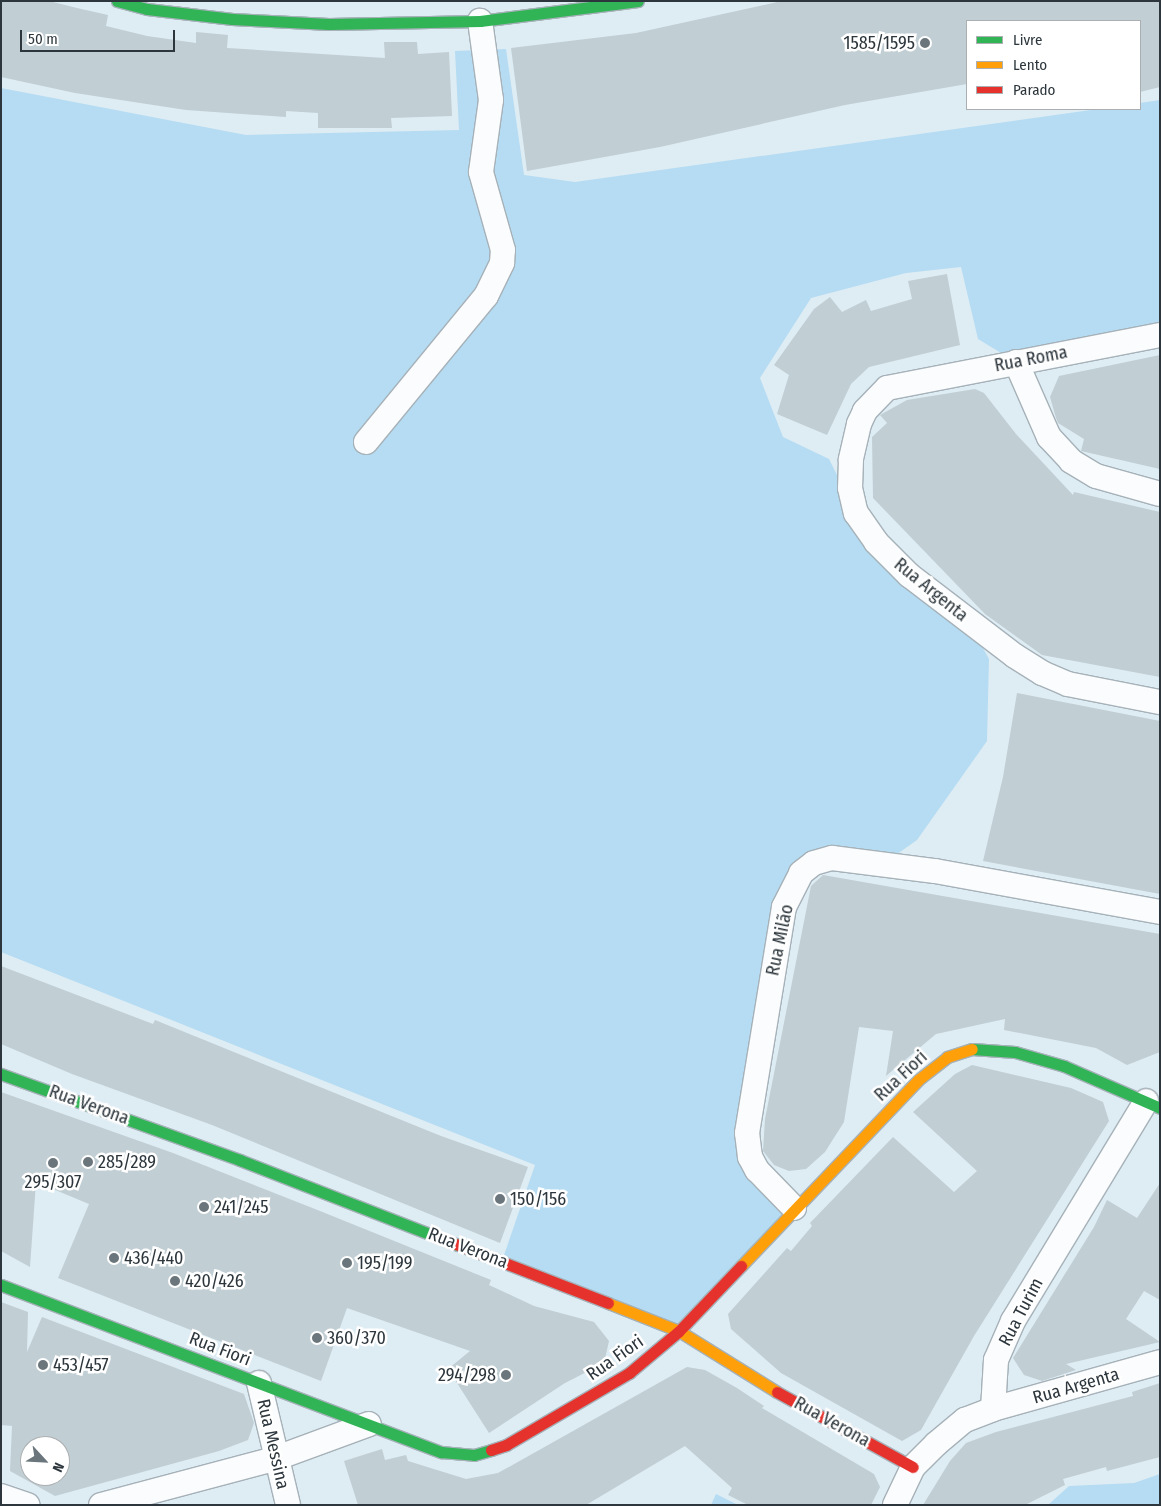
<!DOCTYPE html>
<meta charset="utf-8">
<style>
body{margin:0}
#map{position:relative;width:1161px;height:1506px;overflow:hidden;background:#deecf4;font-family:"Fira Sans Condensed",sans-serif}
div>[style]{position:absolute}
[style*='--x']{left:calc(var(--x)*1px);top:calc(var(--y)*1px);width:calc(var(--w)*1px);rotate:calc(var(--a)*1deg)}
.green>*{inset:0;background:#b5dcf2}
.building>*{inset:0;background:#c1ced3}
.roads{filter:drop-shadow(1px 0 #a6b1b8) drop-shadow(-1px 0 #a6b1b8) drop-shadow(0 1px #a6b1b8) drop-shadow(0 -1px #a6b1b8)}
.street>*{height:24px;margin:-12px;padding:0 12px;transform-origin:12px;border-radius:12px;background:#fafcfd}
.fast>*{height:11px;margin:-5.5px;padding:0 5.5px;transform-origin:5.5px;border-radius:5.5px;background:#30b455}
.slow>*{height:11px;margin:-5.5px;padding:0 5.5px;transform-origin:5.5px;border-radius:5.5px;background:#ff9f0a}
.jam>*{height:11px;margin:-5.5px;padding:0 5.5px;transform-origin:5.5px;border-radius:5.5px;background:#e5322d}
.dots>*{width:14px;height:14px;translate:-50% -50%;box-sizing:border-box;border:2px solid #fff;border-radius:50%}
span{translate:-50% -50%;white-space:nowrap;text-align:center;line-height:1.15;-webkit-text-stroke:5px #fff;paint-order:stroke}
.poi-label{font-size:18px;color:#2c363c}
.right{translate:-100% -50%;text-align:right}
.left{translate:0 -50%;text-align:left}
.street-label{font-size:18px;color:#2c363c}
.frame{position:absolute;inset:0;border:2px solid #2c363c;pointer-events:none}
.legend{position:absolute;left:966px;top:20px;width:175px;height:90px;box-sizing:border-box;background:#fff;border:1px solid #abafb1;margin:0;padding:6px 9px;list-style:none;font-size:15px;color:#2c363c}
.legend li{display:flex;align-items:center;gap:10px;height:25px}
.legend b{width:25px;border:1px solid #abafb1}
.north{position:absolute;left:20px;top:1436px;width:50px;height:50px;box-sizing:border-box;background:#fff;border:1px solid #abafb1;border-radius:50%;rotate:115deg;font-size:14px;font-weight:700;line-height:20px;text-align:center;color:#2c363c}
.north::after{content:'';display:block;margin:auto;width:18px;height:22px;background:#6a767c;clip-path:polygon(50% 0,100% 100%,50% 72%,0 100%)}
.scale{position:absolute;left:20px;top:30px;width:155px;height:22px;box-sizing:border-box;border:2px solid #2c363c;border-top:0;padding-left:6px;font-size:15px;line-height:18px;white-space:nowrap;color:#2c363c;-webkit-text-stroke:4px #fff;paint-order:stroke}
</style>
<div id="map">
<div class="green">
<div style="clip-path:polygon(506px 49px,524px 175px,575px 182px,1098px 109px,1140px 109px,1140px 103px,1160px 100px,1160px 336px,1016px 362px,978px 339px,961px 267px,906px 273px,811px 298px,760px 378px,783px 437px,829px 459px,856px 513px,966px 618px,989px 659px,987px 741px,917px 840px,883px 864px,801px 873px,747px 1133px,794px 1208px,679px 1331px,502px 1261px,535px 1165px,1px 952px,1px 88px,246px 135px,459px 130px,455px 51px)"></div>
<div style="clip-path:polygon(1160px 1474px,1160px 1505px,1048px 1505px,1069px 1486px,1134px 1483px)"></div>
<div style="clip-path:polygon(716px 1494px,738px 1505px,711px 1505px)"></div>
</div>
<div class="building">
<div style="clip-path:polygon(1px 1px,49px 1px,77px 8px,108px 15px,106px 26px,147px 36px,196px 43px,196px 32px,228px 35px,227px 48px,385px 58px,384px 42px,417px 42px,418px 54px,449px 52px,452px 116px,391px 118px,392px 128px,318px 128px,318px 113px,286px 111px,286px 117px,186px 110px,75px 93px,1px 77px)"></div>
<div style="clip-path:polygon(782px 1px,1160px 1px,1160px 87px,1140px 92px,1140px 21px,967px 21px,967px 84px,845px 105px,660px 147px,527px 171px,511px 48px,636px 33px)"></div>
<div style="clip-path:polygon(947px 274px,960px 345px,869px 367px,851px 384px,827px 435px,777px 414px,789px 375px,774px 365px,814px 309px,830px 297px,842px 312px,866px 300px,871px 311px,912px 299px,908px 281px)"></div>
<div style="clip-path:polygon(1160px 355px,1160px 469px,1081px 451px,1084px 439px,1058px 423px,1056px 418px,1050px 397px,1059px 376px)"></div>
<div style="clip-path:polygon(975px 389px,984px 393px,1016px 434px,1073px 495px,1074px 492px,1160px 512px,1160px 677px,1042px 655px,985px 614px,873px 498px,872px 437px,887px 423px,880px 415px,907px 400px)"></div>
<div style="clip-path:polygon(1017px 693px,1160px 721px,1160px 894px,983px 861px,1003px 777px)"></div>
<div style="clip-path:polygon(823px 875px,1160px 934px,1160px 1052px,1127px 1065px,1096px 1048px,1004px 1030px,1005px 1019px,936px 1034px,886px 1076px,893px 1031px,859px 1027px,844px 1122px,825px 1152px,806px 1169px,789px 1171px,774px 1165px,763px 1151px,765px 1119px,811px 886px)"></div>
<div style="clip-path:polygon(1px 966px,153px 1024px,155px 1020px,441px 1136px,528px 1167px,500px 1243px,212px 1125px,72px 1074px,1px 1044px)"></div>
<div style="clip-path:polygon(972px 1065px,1071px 1088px,1103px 1102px,1109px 1121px,974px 1336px,921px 1430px,902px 1441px,781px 1373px,731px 1329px,728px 1314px,787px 1248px,791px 1251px,812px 1226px,810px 1223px,893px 1137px,954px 1192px,977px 1171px,913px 1112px,955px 1074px)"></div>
<div style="clip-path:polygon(1px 1092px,173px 1153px,320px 1211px,491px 1280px,489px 1285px,534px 1306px,594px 1322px,609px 1341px,604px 1363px,565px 1383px,489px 1433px,448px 1369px,470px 1351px,347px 1308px,321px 1381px,58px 1278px,89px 1204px,36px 1182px,30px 1267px,1px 1251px)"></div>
<div style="clip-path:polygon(1160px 1183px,1160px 1300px,1144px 1291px,1126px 1319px,1160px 1342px,1066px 1364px,1076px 1370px,1042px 1381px,1024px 1375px,1013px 1358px,1094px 1227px,1107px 1200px,1137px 1218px)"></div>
<div style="clip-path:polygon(evenodd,1px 1302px,28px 1312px,27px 1352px,42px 1317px,244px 1394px,254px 1423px,248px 1440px,219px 1451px,55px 1496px,10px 1471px,12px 1426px,1px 1425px,1px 1302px,30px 1446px,60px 1446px,60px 1476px,30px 1476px,30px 1446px)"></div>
<div style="clip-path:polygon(687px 1367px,705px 1370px,737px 1388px,764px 1406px,762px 1408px,874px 1474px,880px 1487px,871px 1505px,748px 1505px,728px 1495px,732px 1488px,685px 1446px,586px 1505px,358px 1505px,344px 1461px,382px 1449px,385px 1460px,406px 1455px,408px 1461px,466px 1479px,498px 1473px)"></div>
<div style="clip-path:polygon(1160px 1383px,1160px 1457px,1107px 1471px,1106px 1467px,1063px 1479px,1065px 1485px,1025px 1505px,923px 1505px,950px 1461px,966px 1443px,996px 1432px,1133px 1396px,1132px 1392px)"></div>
</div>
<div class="roads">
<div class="street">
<div style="--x:1160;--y:335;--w:278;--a:169"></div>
<div style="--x:887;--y:388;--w:32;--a:134"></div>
<div style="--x:865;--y:411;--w:14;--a:115"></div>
<div style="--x:859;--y:424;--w:37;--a:103"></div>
<div style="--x:851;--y:460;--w:28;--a:92"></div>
<div style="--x:850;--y:488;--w:26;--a:77"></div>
<div style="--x:856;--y:513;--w:35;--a:55"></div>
<div style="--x:876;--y:542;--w:47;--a:45"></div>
<div style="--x:909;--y:575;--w:133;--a:37.4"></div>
<div style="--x:1015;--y:656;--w:32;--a:32"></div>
<div style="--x:1042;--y:673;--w:28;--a:23"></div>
<div style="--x:1068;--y:684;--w:94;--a:11.1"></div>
<div style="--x:1016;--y:362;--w:82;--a:66.3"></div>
<div style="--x:1049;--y:437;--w:33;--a:47"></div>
<div style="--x:1071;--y:461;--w:29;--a:31"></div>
<div style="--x:1096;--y:476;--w:66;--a:15.7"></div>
<div style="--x:366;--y:442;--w:189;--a:-50.6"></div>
<div style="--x:486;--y:296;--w:37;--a:-64"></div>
<div style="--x:502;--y:263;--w:13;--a:-86"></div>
<div style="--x:503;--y:250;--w:81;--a:-105.8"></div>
<div style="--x:481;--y:172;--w:73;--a:-82.1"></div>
<div style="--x:491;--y:100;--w:80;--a:-97.9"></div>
<div style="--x:794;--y:1208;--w:53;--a:-134.2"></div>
<div style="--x:757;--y:1170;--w:15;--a:-118"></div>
<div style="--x:750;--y:1157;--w:24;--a:-97"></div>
<div style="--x:747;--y:1133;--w:229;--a:-80.7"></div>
<div style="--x:784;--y:907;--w:38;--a:-63"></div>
<div style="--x:801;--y:873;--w:16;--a:-38"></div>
<div style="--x:814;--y:863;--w:19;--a:-16"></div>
<div style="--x:832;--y:858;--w:104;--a:7.2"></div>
<div style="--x:935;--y:871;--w:229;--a:10.3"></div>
<div style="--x:259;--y:1383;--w:125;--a:76.6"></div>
<div style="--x:993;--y:1409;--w:173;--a:-15.7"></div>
<div style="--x:1;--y:1496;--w:28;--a:19"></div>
<div style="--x:101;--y:1505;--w:179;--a:-14.9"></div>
<div style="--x:274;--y:1459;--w:101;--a:-20.2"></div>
<div style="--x:895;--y:1505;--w:42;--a:-64.7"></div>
<div style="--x:913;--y:1467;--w:33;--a:-45"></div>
<div style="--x:936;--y:1444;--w:38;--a:-40"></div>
<div style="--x:965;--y:1420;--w:30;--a:-21"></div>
<div style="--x:993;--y:1409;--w:49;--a:-86.5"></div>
<div style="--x:996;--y:1360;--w:43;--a:-66.4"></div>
<div style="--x:1013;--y:1321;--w:257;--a:-58.8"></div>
</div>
<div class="fast">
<div style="--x:117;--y:1;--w:31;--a:15"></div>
<div style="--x:147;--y:9;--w:86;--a:6.7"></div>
<div style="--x:232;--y:19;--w:97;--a:3"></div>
<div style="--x:329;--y:24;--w:151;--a:-1.1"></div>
<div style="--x:480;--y:21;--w:159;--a:-7.2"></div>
<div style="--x:972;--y:1049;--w:43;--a:4"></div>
<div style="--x:1015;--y:1052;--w:51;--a:15.9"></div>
<div style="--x:1064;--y:1066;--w:105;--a:23.6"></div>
<div style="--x:1;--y:1074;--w:254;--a:19.8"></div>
<div style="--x:240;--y:1160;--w:232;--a:21.3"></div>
<div style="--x:1;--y:1285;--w:471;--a:20.8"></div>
<div style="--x:441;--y:1452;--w:33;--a:5"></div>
<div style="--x:474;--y:1455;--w:18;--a:-16"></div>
</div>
<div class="slow">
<div style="--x:741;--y:1266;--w:257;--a:-46.4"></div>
<div style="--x:918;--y:1080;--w:37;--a:-38"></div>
<div style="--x:947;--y:1057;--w:26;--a:-18"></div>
<div style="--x:608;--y:1303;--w:76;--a:21.5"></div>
<div style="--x:679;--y:1331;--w:115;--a:31.9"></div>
</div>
<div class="jam">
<div style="--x:456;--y:1244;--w:163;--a:21.2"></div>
<div style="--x:777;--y:1392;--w:155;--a:28.9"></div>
<div style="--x:491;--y:1450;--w:16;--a:-18"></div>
<div style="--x:506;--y:1445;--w:143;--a:-30.3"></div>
<div style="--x:629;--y:1373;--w:65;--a:-40"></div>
<div style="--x:679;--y:1331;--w:90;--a:-46.4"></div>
</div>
</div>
<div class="dots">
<div style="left:925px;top:43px;background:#6a767c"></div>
<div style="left:88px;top:1162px;background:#6a767c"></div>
<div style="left:53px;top:1163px;background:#6a767c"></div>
<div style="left:500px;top:1199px;background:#6a767c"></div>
<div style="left:204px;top:1207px;background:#6a767c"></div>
<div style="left:114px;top:1258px;background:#6a767c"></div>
<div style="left:347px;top:1263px;background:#6a767c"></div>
<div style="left:175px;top:1281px;background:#6a767c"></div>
<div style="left:317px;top:1338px;background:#6a767c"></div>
<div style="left:43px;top:1365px;background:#6a767c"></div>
<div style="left:506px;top:1375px;background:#6a767c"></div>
</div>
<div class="poi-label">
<span class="right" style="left:915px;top:43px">1585/1595</span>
<span class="left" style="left:98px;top:1162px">285/289</span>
<span style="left:53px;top:1182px">295/307</span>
<span class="left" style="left:510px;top:1199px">150/156</span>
<span class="left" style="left:214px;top:1207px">241/245</span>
<span class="left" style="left:124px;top:1258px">436/440</span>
<span class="left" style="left:357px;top:1263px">195/199</span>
<span class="left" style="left:185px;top:1281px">420/426</span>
<span class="left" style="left:327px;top:1338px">360/370</span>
<span class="left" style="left:53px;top:1365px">453/457</span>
<span class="right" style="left:496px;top:1375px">294/298</span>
</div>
<div class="street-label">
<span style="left:1031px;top:359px;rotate:-11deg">Rua Roma</span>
<span style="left:931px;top:590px;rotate:39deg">Rua Argenta</span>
<span style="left:780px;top:940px;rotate:-78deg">Rua Milão</span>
<span style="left:901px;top:1076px;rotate:-43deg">Rua Fiori</span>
<span style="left:89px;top:1105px;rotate:20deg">Rua Verona</span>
<span style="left:468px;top:1248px;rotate:21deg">Rua Verona</span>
<span style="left:1021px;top:1312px;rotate:-62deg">Rua Turim</span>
<span style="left:220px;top:1349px;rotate:21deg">Rua Fiori</span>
<span style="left:615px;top:1358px;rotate:-35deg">Rua Fiori</span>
<span style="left:1076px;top:1386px;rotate:-16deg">Rua Argenta</span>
<span style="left:832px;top:1422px;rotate:29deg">Rua Verona</span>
<span style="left:273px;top:1444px;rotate:77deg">Rua Messina</span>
</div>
<div class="frame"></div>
<ul class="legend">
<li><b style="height:6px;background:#30b455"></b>Livre</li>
<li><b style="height:6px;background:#ff9f0a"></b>Lento</li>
<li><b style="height:6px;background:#e5322d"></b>Parado</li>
</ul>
<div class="north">N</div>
<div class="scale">50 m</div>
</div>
